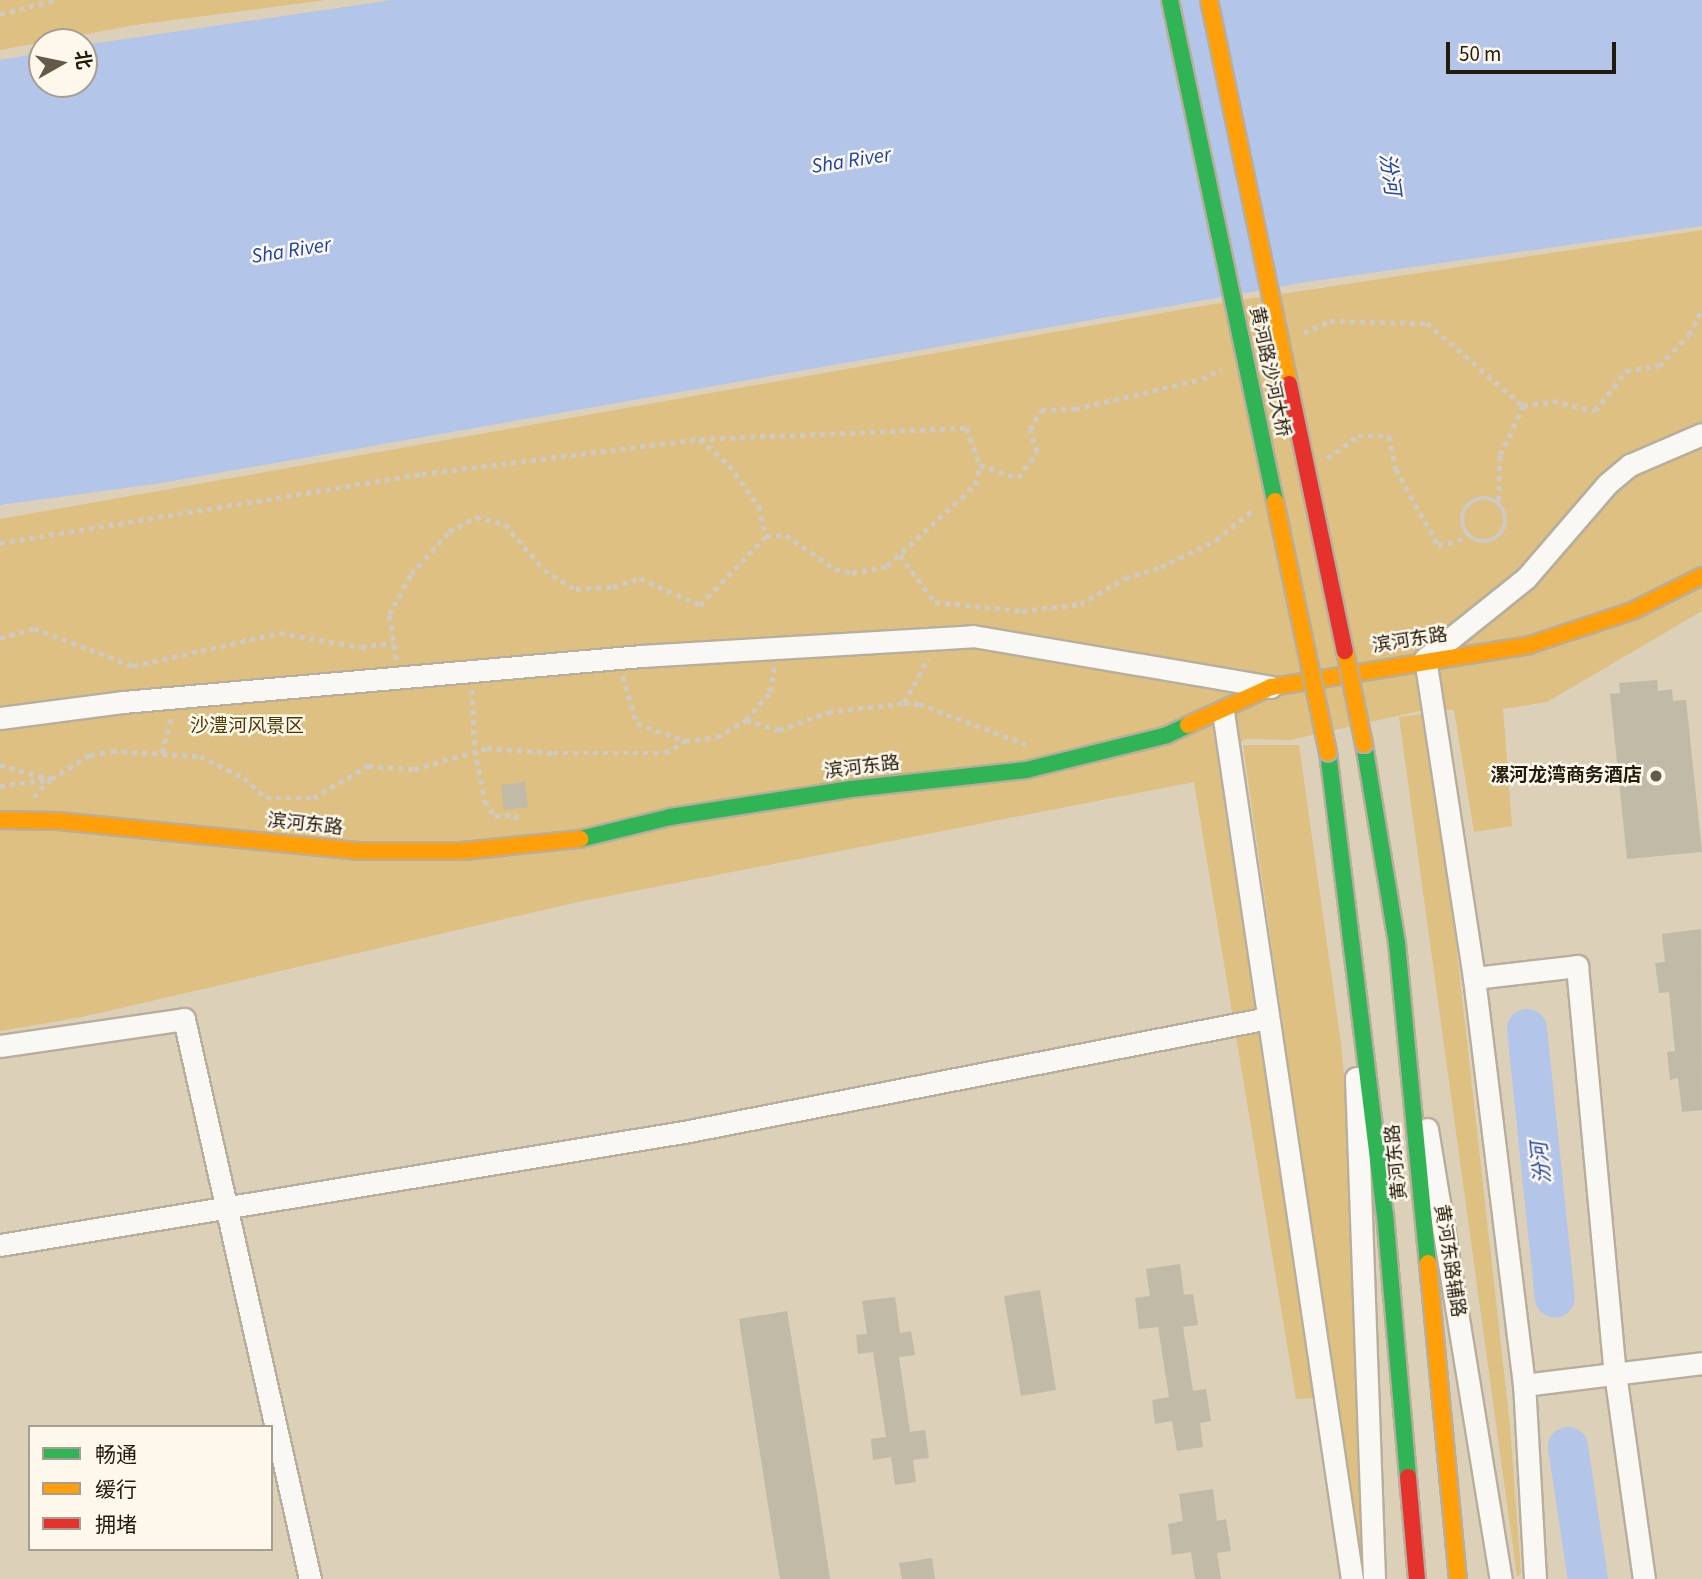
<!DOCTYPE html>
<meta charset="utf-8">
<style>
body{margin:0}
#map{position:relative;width:1702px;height:1579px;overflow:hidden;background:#dcd0b9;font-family:"Source Sans 3","Noto Sans SC",sans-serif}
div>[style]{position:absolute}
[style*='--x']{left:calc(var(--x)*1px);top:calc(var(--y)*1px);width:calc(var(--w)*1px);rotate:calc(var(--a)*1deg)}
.green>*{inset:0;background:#ddc082}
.water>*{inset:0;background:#b3c5e9}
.river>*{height:40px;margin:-20px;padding:0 20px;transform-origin:20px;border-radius:20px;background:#b3c5e9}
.building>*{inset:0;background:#c0baa7}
.path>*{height:4.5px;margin-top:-2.25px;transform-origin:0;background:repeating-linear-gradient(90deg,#cecac3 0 5px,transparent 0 10px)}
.path>.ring{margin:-2.25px;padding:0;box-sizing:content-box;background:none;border:4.5px solid #cecac3;border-radius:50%}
.roads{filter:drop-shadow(2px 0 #b8ae9c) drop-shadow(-2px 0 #b8ae9c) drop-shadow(0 2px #b8ae9c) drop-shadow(0 -2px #b8ae9c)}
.street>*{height:21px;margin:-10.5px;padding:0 10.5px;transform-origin:10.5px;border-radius:10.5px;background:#faf8f4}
.fast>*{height:16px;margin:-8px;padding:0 8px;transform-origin:8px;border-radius:8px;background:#30b455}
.slow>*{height:16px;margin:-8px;padding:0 8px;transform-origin:8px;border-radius:8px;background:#ff9f0a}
.jam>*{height:16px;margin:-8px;padding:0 8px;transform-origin:8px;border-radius:8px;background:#e5322d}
.bridges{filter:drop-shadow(2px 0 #b8ae9c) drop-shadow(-2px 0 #b8ae9c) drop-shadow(0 2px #b8ae9c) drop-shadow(0 -2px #b8ae9c)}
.fast-bridge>*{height:16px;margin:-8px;padding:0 8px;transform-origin:8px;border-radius:8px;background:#30b455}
.slow-bridge>*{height:16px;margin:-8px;padding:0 8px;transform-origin:8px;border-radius:8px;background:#ff9f0a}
.jam-bridge>*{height:16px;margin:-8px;padding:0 8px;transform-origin:8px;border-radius:8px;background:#e5322d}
.dots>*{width:19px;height:19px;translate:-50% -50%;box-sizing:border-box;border:4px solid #fef7eb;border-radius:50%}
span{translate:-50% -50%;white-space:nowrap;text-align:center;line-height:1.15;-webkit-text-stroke:5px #fef7eb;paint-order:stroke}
.street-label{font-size:19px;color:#221a0a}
.park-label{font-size:19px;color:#4f3800}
.poi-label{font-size:19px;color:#221a0a;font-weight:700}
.right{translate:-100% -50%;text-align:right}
.water-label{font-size:21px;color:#1844b5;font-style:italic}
.legend{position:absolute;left:28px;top:1425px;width:245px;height:126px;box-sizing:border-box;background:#fef7eb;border:2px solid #a69f91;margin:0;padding:9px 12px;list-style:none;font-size:21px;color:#221a0a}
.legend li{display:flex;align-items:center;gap:14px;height:35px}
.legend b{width:35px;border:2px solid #a69f91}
.north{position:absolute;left:28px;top:28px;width:70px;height:70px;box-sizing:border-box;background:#fef7eb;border:2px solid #a69f91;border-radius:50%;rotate:81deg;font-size:19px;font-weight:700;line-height:28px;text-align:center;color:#221a0a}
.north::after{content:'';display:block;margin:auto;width:24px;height:32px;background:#635a47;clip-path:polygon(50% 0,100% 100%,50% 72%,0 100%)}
.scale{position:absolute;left:1446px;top:42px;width:170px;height:32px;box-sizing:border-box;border:4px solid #221a0a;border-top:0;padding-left:9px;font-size:21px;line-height:24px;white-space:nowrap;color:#221a0a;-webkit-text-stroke:5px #fef7eb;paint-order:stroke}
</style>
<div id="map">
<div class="green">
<div style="clip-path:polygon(0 0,326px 0,135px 25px,0 50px)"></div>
<div style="clip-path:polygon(1702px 230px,1702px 611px,1547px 702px,1503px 709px,1512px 826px,1474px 832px,1454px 710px,1424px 710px,1290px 740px,1247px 739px,1222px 748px,1318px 1398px,1296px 1399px,1194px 782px,578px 902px,82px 1017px,0 1031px,0 519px,1202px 306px)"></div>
<div style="clip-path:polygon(1422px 714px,1455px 934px,1510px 1426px,1521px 1573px,1517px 1577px,1399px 717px)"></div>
<div style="clip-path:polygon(1243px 745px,1299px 745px,1341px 1043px,1356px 1205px,1370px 1579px,1362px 1579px)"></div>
</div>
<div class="water">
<div style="clip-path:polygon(392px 0,1702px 0,1702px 226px,1307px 282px,155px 484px,0 505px,0 60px,42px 53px,42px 84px,84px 84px,84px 45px)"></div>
</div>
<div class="river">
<div style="--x:1527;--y:1029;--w:270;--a:84.1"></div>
<div style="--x:1568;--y:1447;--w:134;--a:81.4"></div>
</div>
<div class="building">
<div style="clip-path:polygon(1657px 680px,1658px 691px,1672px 689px,1673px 701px,1686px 700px,1702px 852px,1627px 859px,1610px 694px,1620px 693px,1619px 683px)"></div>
<div style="clip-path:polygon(525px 782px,528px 807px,504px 810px,501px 785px)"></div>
<div style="clip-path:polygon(1701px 929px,1702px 1110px,1682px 1112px,1678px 1078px,1670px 1080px,1667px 1052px,1675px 1051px,1669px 992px,1659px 993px,1655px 963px,1665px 962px,1662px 934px)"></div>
<div style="clip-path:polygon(1180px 1264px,1184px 1295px,1193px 1294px,1198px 1325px,1183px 1327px,1193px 1391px,1206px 1389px,1211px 1421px,1200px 1423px,1203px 1447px,1177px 1451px,1172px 1421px,1155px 1424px,1152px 1400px,1169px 1397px,1158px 1327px,1139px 1329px,1135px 1298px,1150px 1296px,1146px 1269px)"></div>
<div style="clip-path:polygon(1040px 1290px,1056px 1390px,1021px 1396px,1004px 1296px)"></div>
<div style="clip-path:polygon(895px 1297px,900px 1333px,911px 1331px,915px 1355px,899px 1357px,910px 1432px,925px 1430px,929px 1458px,913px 1460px,916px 1482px,895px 1485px,891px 1457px,873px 1460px,871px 1439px,886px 1437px,873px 1352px,858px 1354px,856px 1335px,867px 1334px,862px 1301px)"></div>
<div style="clip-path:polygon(787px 1311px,819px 1506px,830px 1579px,780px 1579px,774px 1543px,739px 1319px)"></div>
<div style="clip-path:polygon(1213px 1489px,1217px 1521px,1226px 1519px,1231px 1551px,1217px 1553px,1221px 1579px,1195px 1579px,1191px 1552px,1172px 1555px,1168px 1524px,1183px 1521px,1179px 1494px)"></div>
<div style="clip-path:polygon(932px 1558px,935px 1579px,902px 1579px,899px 1563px)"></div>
</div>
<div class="path">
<div style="--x:0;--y:14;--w:57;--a:-14.3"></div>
<div style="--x:1304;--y:333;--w:29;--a:-25"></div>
<div style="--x:1330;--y:321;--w:97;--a:1.2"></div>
<div style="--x:1427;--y:323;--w:127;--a:40.8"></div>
<div style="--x:1523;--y:406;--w:30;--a:-9"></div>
<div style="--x:1553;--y:401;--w:43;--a:13.4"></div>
<div style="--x:1595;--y:411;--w:51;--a:-52.2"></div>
<div style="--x:1626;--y:371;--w:33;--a:-9"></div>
<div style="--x:1659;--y:366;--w:43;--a:-45.9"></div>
<div style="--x:1689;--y:335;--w:28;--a:-63"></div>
<div style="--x:700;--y:439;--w:39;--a:42"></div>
<div style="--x:729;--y:465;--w:51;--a:53.8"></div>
<div style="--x:759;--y:506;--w:31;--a:77"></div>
<div style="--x:1327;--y:458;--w:38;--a:-35"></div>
<div style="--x:1358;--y:436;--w:31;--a:0"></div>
<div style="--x:1389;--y:436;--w:34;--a:78"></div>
<div style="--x:1396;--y:469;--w:87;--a:61.1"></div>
<div style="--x:1438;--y:545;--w:20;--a:-11"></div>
<div style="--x:1458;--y:541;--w:11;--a:-45"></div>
<div class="ring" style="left:1462px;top:498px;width:39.5px;height:39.5px"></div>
<div style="--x:1498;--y:501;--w:46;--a:-87.5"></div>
<div style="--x:1500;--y:455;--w:54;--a:-64.9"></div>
<div style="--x:0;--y:543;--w:428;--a:-9.3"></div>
<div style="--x:422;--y:474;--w:280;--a:-7.2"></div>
<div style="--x:700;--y:439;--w:267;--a:-2.4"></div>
<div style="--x:967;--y:428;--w:39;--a:71"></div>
<div style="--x:980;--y:465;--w:40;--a:18.9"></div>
<div style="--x:1018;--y:478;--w:32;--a:-54"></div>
<div style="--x:1037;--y:452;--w:23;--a:-108"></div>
<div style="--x:1030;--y:430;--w:23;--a:-61"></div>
<div style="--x:1041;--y:410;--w:34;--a:-2"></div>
<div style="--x:1075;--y:409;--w:130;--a:-13.3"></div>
<div style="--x:1202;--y:379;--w:22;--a:-27"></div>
<div style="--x:900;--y:555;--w:59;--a:53.3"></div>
<div style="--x:935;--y:602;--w:87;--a:5.9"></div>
<div style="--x:1022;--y:611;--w:58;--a:-6.9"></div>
<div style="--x:1080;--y:604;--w:52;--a:-30"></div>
<div style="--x:1125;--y:578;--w:38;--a:-17"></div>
<div style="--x:1161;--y:567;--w:61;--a:-26.1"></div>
<div style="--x:1216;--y:540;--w:49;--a:-39.2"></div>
<div style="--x:0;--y:638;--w:35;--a:-16"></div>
<div style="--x:34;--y:628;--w:106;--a:21"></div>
<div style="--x:133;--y:666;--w:151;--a:-12.7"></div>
<div style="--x:280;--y:633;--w:82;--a:9.8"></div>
<div style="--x:361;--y:647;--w:32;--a:-7"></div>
<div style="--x:396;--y:660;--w:46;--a:-98.8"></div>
<div style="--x:389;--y:615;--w:47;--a:-61.8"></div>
<div style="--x:411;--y:574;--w:57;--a:-47.9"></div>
<div style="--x:449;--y:532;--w:31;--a:-29"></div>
<div style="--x:476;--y:517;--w:30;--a:14"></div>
<div style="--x:505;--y:524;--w:60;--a:49.7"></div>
<div style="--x:544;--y:570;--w:37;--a:31"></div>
<div style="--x:576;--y:589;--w:37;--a:-3"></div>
<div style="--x:613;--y:587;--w:28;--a:-18"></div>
<div style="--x:640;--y:578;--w:66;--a:24.2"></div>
<div style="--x:700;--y:605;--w:95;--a:-46.3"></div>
<div style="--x:766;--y:536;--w:20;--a:-3"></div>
<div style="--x:786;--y:535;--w:60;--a:34.8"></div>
<div style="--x:835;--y:569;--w:17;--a:13"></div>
<div style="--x:852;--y:573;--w:36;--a:-11"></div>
<div style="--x:887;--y:566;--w:120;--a:-42.6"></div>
<div style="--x:975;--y:485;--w:21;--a:-76"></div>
<div style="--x:623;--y:676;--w:50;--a:73.7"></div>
<div style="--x:637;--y:724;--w:50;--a:18.8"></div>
<div style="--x:472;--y:690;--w:60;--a:87.1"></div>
<div style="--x:475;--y:750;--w:52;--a:78.9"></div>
<div style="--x:485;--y:801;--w:18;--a:56"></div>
<div style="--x:495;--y:816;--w:21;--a:-3"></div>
<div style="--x:516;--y:815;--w:9;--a:84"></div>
<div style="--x:904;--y:703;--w:51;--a:-61.9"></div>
<div style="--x:746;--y:720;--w:37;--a:-49"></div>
<div style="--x:770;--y:692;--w:26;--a:-81"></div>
<div style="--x:162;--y:753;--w:37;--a:-76"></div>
<div style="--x:0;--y:765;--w:53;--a:15.4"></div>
<div style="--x:51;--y:779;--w:25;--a:133"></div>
<div style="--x:0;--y:786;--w:51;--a:-7.8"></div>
<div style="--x:51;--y:779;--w:46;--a:-31.6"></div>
<div style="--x:90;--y:755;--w:22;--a:-10"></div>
<div style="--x:112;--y:751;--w:88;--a:3.3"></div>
<div style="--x:200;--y:756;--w:49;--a:26.6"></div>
<div style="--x:244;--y:778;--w:30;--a:42"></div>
<div style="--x:266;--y:798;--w:47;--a:0"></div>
<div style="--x:313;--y:798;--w:64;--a:-30.2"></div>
<div style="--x:368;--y:766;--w:46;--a:3.7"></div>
<div style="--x:414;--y:769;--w:76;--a:-16"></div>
<div style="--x:487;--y:748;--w:66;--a:4.3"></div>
<div style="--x:553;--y:753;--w:112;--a:0"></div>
<div style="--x:665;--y:753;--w:23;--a:-31"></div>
<div style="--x:685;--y:741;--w:32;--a:-7"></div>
<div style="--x:717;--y:737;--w:34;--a:-30"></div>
<div style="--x:746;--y:720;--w:34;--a:17"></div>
<div style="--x:779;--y:730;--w:52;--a:-20.2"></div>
<div style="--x:828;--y:712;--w:77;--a:-6.8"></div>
<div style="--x:904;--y:703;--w:15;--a:4"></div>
<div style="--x:919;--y:704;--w:114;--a:20.5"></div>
</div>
<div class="roads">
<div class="street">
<div style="--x:1223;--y:712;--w:877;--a:81.54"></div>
<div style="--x:0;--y:718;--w:124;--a:-7.4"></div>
<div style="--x:123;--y:702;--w:520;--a:-5.07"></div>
<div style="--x:641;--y:656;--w:333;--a:-3.4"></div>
<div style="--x:973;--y:636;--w:302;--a:9.7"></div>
<div style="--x:1474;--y:978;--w:104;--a:-6.6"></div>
<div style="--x:1577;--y:966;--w:409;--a:84.7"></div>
<div style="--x:1615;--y:1373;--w:208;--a:82"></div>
<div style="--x:0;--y:1046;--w:186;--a:-8.3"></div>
<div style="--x:184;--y:1019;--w:574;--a:77.32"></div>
<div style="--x:1356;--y:1078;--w:501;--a:87.94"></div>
<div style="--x:1427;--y:1129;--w:456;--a:80.7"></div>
<div style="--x:0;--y:1245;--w:698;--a:-9.39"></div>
<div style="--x:689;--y:1131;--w:590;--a:-11.04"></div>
<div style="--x:1524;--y:1385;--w:179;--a:-7"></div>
<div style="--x:1535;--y:1579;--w:194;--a:-93.2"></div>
<div style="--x:1524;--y:1385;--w:410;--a:-97"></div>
<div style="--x:1474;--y:978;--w:323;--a:-98.7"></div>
<div style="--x:1425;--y:659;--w:129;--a:-38.7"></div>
<div style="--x:1526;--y:578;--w:124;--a:-49.2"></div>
<div style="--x:1607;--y:484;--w:30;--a:-40"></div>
<div style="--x:1630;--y:465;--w:78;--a:-23.3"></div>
</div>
<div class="fast">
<div style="--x:1364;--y:744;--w:202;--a:80.6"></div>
<div style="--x:1397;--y:943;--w:321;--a:84.5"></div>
<div style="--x:1328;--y:752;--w:466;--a:83"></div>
<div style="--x:1385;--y:1214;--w:264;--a:85"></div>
<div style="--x:580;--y:839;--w:93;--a:-13.7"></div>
<div style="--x:670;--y:817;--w:183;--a:-8.8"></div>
<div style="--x:851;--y:789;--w:176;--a:-6.2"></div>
<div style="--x:1026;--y:770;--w:145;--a:-13.9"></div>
<div style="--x:1167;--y:735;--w:23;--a:-25"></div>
</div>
<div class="slow">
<div style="--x:1188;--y:725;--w:91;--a:-24.6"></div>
<div style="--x:1271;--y:687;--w:261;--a:-9.2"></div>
<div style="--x:1529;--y:645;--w:108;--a:-18.3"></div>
<div style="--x:1632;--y:611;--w:78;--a:-26.6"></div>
<div style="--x:0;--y:820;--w:58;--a:1"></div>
<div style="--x:58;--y:821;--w:301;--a:5.7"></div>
<div style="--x:358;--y:851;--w:105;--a:0"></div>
<div style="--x:463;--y:851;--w:118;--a:-5.9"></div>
<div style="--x:1428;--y:1263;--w:317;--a:84.6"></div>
</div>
<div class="jam">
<div style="--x:1408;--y:1477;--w:102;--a:85"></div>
</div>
</div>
<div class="bridges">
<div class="fast-bridge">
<div style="--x:1170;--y:0;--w:512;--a:78.16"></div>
</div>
<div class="slow-bridge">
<div style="--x:1209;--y:0;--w:392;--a:78.2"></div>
<div style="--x:1275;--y:501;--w:257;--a:78.1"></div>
<div style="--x:1345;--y:651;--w:95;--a:78.5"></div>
</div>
<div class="jam-bridge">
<div style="--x:1289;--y:384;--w:273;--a:78.2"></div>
</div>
</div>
<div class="dots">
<div style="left:1656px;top:776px;background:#635a47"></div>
</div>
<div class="street-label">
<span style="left:1269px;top:372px;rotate:78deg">黄河路沙河大桥</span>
<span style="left:1410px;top:641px;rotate:-9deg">滨河东路</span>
<span style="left:862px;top:768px;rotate:-7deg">滨河东路</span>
<span style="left:305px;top:825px;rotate:6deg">滨河东路</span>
<span style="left:1397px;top:1162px;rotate:-96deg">黄河东路</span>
<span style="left:1449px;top:1261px;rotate:81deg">黄河东路辅路</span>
</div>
<div class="park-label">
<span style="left:247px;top:727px">沙澧河风景区</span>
</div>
<div class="poi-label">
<span class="right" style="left:1642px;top:776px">漯河龙湾商务酒店</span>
</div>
<div class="water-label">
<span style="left:851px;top:160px;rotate:-9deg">Sha River</span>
<span style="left:1390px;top:174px;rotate:82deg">汾河</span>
<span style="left:291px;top:250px;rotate:-9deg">Sha River</span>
<span style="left:1541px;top:1163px;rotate:-96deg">汾河</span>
</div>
<ul class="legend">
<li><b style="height:9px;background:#30b455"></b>畅通</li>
<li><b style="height:9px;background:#ff9f0a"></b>缓行</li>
<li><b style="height:9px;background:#e5322d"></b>拥堵</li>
</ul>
<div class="north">北</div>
<div class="scale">50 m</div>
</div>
